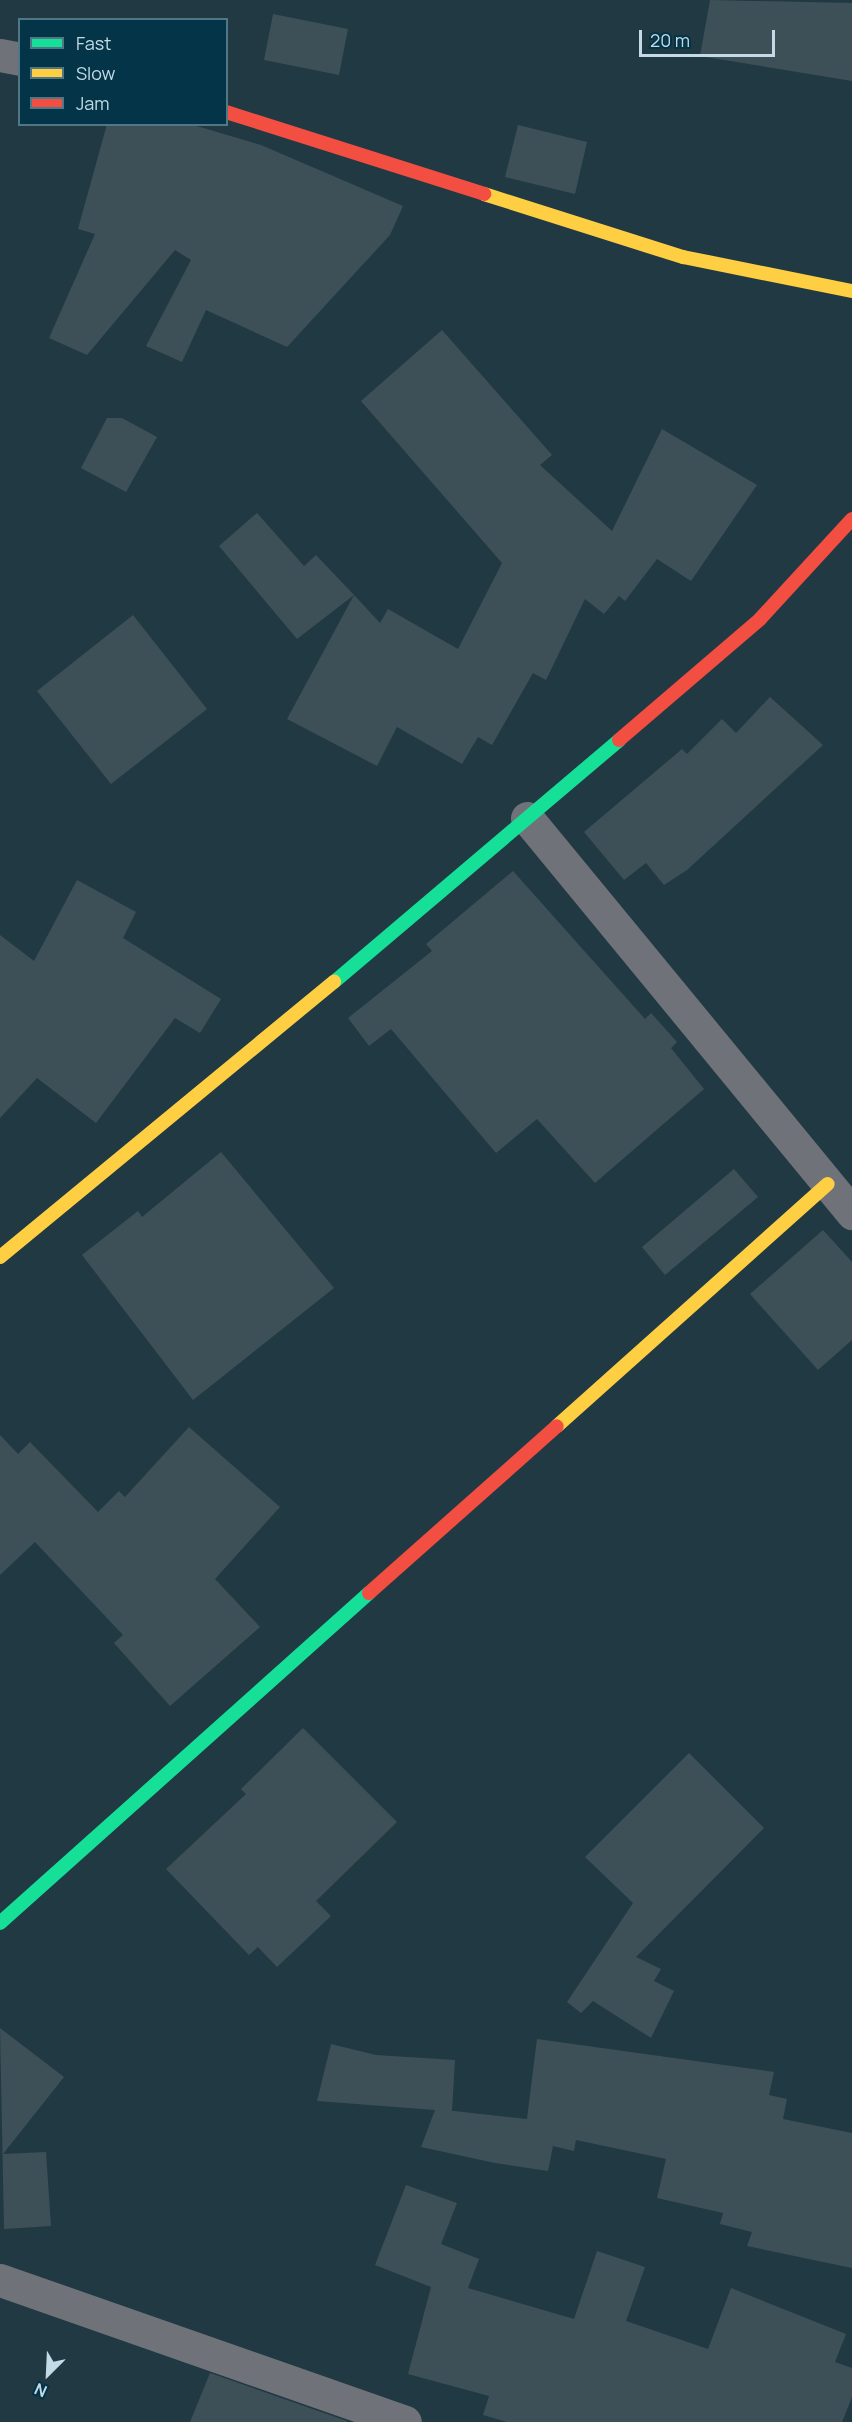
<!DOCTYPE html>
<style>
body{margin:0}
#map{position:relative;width:852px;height:2422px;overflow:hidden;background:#213943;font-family:Manrope,sans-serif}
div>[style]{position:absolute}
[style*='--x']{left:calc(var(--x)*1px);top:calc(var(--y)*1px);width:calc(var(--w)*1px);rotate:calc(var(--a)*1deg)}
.building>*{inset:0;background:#3d5058}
.street>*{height:33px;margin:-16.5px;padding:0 16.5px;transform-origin:16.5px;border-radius:16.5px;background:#6f7379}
.fast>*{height:14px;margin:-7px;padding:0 7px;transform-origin:7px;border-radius:7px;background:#16e098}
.slow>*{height:14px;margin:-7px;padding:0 7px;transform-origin:7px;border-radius:7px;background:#ffcf43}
.jam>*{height:14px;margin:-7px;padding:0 7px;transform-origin:7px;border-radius:7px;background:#f24e42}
span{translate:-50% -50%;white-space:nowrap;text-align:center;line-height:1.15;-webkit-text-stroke:6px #043447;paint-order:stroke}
.legend{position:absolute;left:18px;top:18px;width:210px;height:108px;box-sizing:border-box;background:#043447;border:2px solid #517787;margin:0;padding:8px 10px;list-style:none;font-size:18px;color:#c4dbe7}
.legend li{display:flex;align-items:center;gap:12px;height:30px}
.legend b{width:30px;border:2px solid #517787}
.north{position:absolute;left:18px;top:2344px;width:60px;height:60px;-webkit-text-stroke:4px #043447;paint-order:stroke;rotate:204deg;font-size:16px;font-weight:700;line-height:24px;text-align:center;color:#c4dbe7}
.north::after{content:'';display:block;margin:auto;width:21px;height:27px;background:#c4dbe7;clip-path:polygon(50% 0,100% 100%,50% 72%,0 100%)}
.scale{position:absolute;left:639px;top:30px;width:136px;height:27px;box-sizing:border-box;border:3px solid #c4dbe7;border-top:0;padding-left:8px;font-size:18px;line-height:21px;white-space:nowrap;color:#c4dbe7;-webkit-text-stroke:4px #043447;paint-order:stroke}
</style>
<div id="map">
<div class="building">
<div style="clip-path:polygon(710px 0,852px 3px,852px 81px,700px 56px)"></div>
<div style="clip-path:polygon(273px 14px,348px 29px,339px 75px,264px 60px)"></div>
<div style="clip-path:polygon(107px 124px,190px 124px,261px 145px,403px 206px,390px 235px,287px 347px,206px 310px,182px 362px,146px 346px,191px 260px,175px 250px,87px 355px,49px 338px,95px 234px,78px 229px)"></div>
<div style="clip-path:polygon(518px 125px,587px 142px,575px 194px,505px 177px)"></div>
<div style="clip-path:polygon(442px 330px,552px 455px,540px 465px,612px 531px,662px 429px,757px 485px,691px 581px,657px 559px,625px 601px,619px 596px,604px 614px,585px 599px,546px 680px,533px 673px,492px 745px,478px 737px,462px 764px,397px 727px,377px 766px,287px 719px,354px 595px,380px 623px,388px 609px,458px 649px,502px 563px,361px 401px)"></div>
<div style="clip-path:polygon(107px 418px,122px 418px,157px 437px,126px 492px,81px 468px)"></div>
<div style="clip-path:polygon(257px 513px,304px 566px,316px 555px,354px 595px,297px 639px,219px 546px)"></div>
<div style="clip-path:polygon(133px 615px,207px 709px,111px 784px,37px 691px)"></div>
<div style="clip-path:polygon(770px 697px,823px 745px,687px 870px,664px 885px,646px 863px,624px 880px,584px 832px,682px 749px,687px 754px,722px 719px,736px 733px)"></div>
<div style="clip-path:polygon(513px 871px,645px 1019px,651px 1013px,677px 1042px,671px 1048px,704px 1089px,595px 1183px,537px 1119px,496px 1153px,391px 1029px,369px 1046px,348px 1018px,432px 951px,426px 944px)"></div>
<div style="clip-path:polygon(77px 880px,136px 912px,123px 938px,221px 999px,200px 1033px,175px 1018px,96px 1123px,37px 1078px,0 1118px,0 935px,34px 961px)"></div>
<div style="clip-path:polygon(221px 1152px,334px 1288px,193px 1400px,82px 1255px,138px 1211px,142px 1217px)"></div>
<div style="clip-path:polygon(734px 1169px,758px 1197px,665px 1275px,642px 1247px)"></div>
<div style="clip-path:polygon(823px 1230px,852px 1262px,852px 1340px,818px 1370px,750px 1294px)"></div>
<div style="clip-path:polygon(189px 1427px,280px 1507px,215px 1579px,260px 1627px,170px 1706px,114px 1643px,123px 1635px,35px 1542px,0 1575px,0 1435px,18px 1454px,30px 1442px,98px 1512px,119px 1491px,125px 1497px)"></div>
<div style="clip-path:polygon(303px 1728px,397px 1822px,316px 1901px,331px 1916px,277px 1967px,258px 1947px,249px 1955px,166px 1869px,246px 1794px,241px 1789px)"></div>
<div style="clip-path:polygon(689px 1753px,764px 1828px,636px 1957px,661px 1969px,654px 1981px,674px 1991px,651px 2038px,593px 2001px,581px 2013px,567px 2002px,633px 1903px,585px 1857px)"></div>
<div style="clip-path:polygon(0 2028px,64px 2077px,3px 2154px,46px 2152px,51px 2226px,4px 2229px)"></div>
<div style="clip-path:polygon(537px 2039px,774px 2072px,769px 2095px,787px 2099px,783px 2119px,852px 2133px,852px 2268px,747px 2246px,752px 2232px,720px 2224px,723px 2213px,657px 2198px,666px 2159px,576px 2140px,574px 2151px,553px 2146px,548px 2171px,495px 2163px,421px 2147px,435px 2110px,317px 2101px,331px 2044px,376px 2055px,455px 2060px,452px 2111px,445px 2110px,527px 2119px)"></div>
<div style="clip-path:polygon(406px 2185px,457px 2203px,441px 2244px,479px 2259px,468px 2288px,574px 2319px,597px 2251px,645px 2267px,626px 2321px,708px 2349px,731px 2288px,846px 2334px,835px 2362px,852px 2368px,852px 2397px,842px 2422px,507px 2422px,483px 2415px,489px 2396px,408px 2374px,431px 2287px,375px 2265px)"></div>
<div style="clip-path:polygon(210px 2373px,347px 2421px,347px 2422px,190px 2422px)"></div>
</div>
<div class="street">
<div style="--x:0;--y:55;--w:20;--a:11"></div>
<div style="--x:527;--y:818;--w:512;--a:50.55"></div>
<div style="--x:0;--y:2280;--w:429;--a:19.3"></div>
</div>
<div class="fast">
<div style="--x:334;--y:982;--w:374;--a:-40.3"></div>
<div style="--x:0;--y:1923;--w:495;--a:-41.8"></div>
</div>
<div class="slow">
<div style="--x:484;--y:194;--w:209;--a:17.6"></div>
<div style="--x:683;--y:257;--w:172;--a:11.4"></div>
<div style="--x:0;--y:1257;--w:433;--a:-39.5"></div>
<div style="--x:557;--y:1426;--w:363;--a:-41.8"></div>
</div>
<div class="jam">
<div style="--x:226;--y:112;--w:271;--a:17.6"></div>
<div style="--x:619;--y:740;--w:186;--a:-40.6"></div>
<div style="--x:760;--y:619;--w:136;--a:-47.4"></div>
<div style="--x:369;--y:1593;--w:251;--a:-41.6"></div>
</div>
<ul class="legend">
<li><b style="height:8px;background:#16e098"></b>Fast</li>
<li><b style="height:8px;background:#ffcf43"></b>Slow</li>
<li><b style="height:8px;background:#f24e42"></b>Jam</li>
</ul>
<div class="north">N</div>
<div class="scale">20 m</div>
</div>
